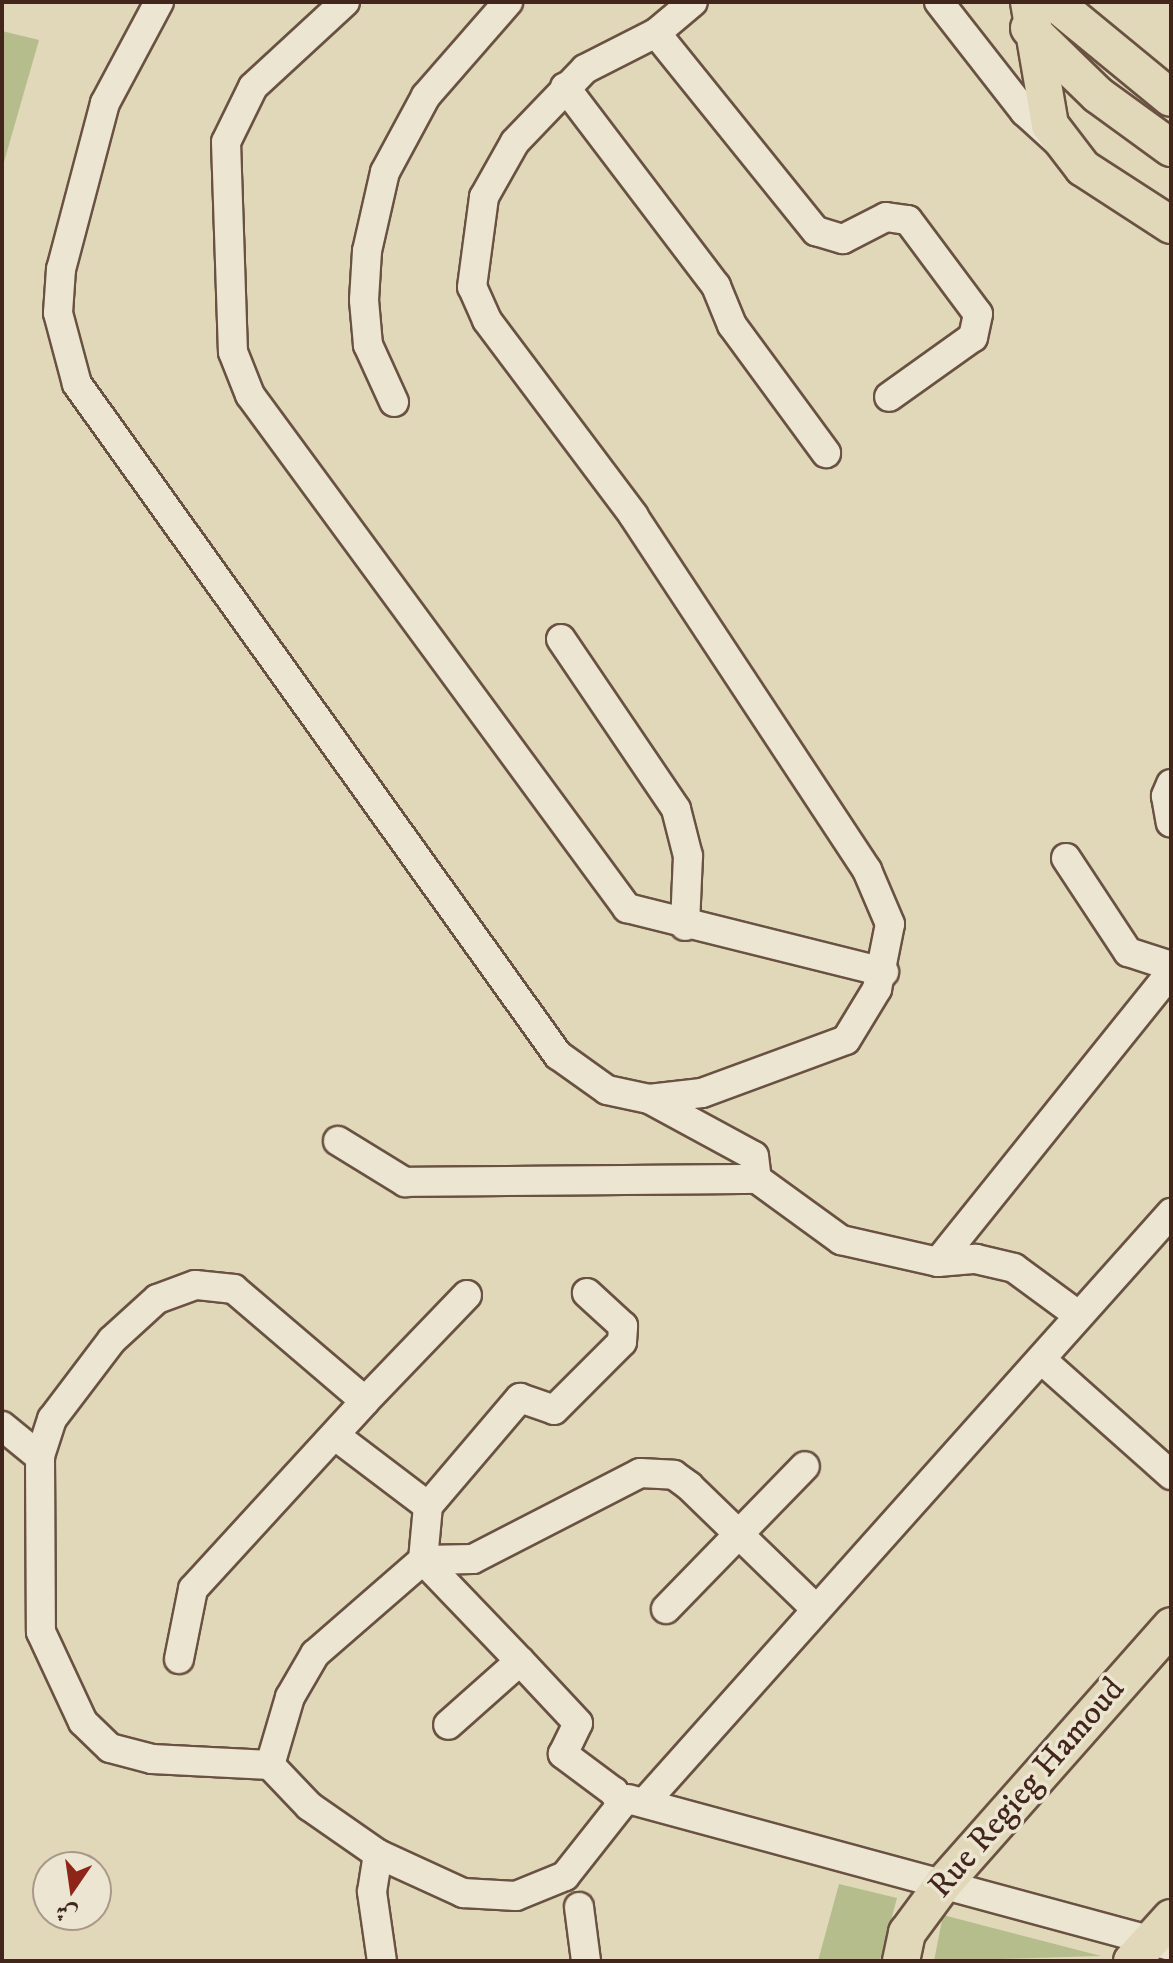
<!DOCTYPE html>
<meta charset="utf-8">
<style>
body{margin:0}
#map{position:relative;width:1173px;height:1963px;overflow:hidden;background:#e1d7b9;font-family:"IM FELL DW Pica",Amiri,serif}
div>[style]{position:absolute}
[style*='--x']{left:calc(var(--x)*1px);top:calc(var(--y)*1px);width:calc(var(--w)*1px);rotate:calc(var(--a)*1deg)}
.green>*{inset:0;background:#b6bd8d}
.roads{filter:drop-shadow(2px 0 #6a5242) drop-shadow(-2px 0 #6a5242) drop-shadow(0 2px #6a5242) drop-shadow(0 -2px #6a5242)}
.minor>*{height:28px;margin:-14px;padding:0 14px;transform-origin:14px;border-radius:14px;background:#ece5d2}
.major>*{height:36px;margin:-18px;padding:0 18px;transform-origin:18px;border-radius:18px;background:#e1d7b9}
span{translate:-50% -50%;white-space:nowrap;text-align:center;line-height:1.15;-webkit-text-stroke:7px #ece5d2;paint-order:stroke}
.street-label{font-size:34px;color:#42261b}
.frame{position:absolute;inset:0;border:4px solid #42261b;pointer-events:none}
.north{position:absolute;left:32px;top:1851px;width:80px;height:80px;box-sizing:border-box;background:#ece5d2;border:2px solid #a89989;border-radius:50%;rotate:193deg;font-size:22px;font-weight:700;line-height:32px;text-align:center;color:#42261b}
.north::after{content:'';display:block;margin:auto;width:28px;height:36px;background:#8f2418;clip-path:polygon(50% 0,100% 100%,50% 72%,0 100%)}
</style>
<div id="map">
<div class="green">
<div style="clip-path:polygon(2px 31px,39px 40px,2px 169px)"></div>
<div style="clip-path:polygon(839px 1884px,897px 1898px,880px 1961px,818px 1961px)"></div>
<div style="clip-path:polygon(943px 1915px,1101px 1956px,934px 1961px)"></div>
</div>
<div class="roads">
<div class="minor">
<div style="--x:159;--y:2;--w:115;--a:118.1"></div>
<div style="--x:105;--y:103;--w:172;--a:104.8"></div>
<div style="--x:61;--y:269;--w:44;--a:93.9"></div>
<div style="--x:58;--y:313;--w:73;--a:75"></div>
<div style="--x:77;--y:384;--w:826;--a:54.37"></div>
<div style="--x:558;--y:1055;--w:60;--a:35.5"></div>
<div style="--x:607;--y:1090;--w:43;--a:12.1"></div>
<div style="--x:649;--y:1099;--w:53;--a:-6.5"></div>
<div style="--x:702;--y:1093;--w:153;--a:-20.2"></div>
<div style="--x:846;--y:1040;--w:60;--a:-58.7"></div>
<div style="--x:877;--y:989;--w:66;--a:-78.7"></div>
<div style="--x:890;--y:924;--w:59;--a:-113.1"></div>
<div style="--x:867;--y:870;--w:424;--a:-123.4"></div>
<div style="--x:634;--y:516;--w:245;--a:-126.9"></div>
<div style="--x:487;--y:320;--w:36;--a:-114"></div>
<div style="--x:472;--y:287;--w:91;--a:-82.4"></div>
<div style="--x:484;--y:197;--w:63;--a:-60.6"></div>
<div style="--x:515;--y:142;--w:101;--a:-46.2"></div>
<div style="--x:585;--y:69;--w:80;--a:-26.9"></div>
<div style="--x:656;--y:33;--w:48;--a:-40"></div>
<div style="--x:345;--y:2;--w:125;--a:137.3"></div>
<div style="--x:253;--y:87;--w:61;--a:116.1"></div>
<div style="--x:226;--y:142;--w:210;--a:88.1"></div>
<div style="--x:233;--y:352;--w:46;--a:68.4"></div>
<div style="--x:250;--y:395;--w:637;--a:53.69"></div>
<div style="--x:627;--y:908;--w:265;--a:14"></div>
<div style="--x:939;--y:2;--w:140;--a:52"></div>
<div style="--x:1025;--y:112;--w:43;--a:42.2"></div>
<div style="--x:656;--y:33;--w:255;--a:51.1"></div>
<div style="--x:816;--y:231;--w:28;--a:17"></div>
<div style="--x:843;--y:239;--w:48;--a:-27.1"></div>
<div style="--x:886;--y:217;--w:22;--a:8"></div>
<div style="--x:908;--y:220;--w:117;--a:53.3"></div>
<div style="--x:978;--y:314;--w:24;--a:102"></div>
<div style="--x:973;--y:337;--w:103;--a:144.5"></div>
<div style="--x:565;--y:87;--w:250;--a:52.8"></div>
<div style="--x:716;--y:286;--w:42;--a:67.7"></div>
<div style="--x:732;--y:325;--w:159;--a:53.7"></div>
<div style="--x:394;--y:402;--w:63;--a:-114.5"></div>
<div style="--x:368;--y:345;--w:45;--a:-95.1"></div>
<div style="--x:364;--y:300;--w:49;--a:-86.5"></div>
<div style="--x:367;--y:251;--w:81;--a:-77.2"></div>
<div style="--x:385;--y:172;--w:86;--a:-61.7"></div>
<div style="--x:426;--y:96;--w:125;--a:-48.9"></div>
<div style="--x:561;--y:639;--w:205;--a:55.9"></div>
<div style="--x:676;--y:809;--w:49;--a:75.7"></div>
<div style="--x:688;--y:856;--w:70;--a:92.5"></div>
<div style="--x:1171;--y:784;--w:13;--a:113"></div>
<div style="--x:1166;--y:796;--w:27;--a:80"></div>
<div style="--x:1066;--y:858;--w:113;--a:56.6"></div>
<div style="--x:1128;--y:952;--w:45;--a:18"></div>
<div style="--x:649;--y:1099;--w:119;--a:28.5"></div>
<div style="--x:754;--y:1156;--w:23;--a:83"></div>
<div style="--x:338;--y:1141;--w:79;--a:31.5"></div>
<div style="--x:405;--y:1182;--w:352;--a:-0.5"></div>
<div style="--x:757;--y:1179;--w:104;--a:36"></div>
<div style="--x:841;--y:1240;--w:99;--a:12.8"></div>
<div style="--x:938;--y:1262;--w:372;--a:-51.2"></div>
<div style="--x:938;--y:1262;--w:38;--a:-5"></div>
<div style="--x:976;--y:1259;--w:39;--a:13"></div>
<div style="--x:1014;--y:1268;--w:79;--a:36.3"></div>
<div style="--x:1042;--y:1360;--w:173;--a:41.7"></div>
<div style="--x:365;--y:1401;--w:147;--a:-46.1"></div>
<div style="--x:2;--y:1426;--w:49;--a:39.2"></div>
<div style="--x:337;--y:1437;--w:114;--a:37.2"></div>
<div style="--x:428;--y:1506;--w:54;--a:95.3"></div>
<div style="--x:423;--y:1560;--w:140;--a:46.2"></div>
<div style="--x:520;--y:1661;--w:96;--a:138.4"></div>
<div style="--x:428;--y:1506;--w:142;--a:-49.6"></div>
<div style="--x:520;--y:1398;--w:36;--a:19"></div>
<div style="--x:554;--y:1410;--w:96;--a:-45"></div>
<div style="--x:622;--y:1342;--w:16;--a:-86"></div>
<div style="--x:623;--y:1326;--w:49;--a:-137.5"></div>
<div style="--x:666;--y:1609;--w:199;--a:-45.8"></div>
<div style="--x:179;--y:1659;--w:71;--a:-78.7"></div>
<div style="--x:193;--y:1589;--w:255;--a:-47.5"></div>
<div style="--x:365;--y:1401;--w:172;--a:-139.5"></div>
<div style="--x:234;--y:1289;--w:39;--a:-174"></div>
<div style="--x:195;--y:1285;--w:40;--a:159.8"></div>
<div style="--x:157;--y:1299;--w:61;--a:137.7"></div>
<div style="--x:112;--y:1340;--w:99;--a:127.2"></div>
<div style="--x:52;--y:1419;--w:40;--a:108"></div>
<div style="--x:40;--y:1457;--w:175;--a:89.7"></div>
<div style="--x:41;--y:1632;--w:99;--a:65"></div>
<div style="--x:83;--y:1722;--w:37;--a:44"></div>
<div style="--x:110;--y:1748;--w:43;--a:14.7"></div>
<div style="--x:152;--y:1759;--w:118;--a:2.9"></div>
<div style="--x:270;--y:1765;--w:57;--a:46.4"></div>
<div style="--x:309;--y:1806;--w:84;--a:34.8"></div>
<div style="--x:378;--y:1854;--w:94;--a:24.6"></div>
<div style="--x:463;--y:1893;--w:53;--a:3.2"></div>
<div style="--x:516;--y:1896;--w:53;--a:-22.2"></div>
<div style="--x:565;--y:1876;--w:90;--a:-51.7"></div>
<div style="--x:621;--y:1805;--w:15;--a:-118"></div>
<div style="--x:614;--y:1792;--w:64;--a:-143.3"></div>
<div style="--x:563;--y:1754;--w:34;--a:-64"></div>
<div style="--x:578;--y:1723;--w:85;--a:-133.1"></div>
<div style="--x:270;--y:1765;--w:71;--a:-73.6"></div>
<div style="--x:290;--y:1697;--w:50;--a:-59.8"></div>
<div style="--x:315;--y:1654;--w:143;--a:-41"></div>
<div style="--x:423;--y:1560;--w:50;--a:-1.1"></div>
<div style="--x:473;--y:1559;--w:188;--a:-27.2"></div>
<div style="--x:640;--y:1473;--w:34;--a:3"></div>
<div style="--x:674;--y:1475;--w:19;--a:36"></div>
<div style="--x:689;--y:1486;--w:177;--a:44.1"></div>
<div style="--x:628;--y:1799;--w:563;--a:15.15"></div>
<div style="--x:645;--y:1802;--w:790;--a:-48.23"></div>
<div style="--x:378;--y:1854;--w:38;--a:99"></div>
<div style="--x:372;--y:1892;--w:70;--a:81.8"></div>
<div style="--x:579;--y:1907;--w:54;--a:82.6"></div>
</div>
<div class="major">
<div style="--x:1029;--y:2;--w:125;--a:80.3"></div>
<div style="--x:1050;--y:125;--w:54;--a:52.5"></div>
<div style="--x:1083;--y:168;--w:105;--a:32.9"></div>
<div style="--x:1054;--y:2;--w:151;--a:39.4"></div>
<div style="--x:1029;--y:28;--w:96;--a:44.2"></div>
<div style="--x:1098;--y:95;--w:90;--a:36"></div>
<div style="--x:901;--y:1961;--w:29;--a:-78"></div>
<div style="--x:907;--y:1933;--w:62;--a:-53.5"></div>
<div style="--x:944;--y:1883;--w:343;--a:-48.5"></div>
<div style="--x:1132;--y:1961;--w:58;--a:-47.8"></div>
</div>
</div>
<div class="street-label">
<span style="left:1027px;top:1788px;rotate:-49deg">Rue Regieg Hamoud</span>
</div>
<div class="frame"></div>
<div class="north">ش</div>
</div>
